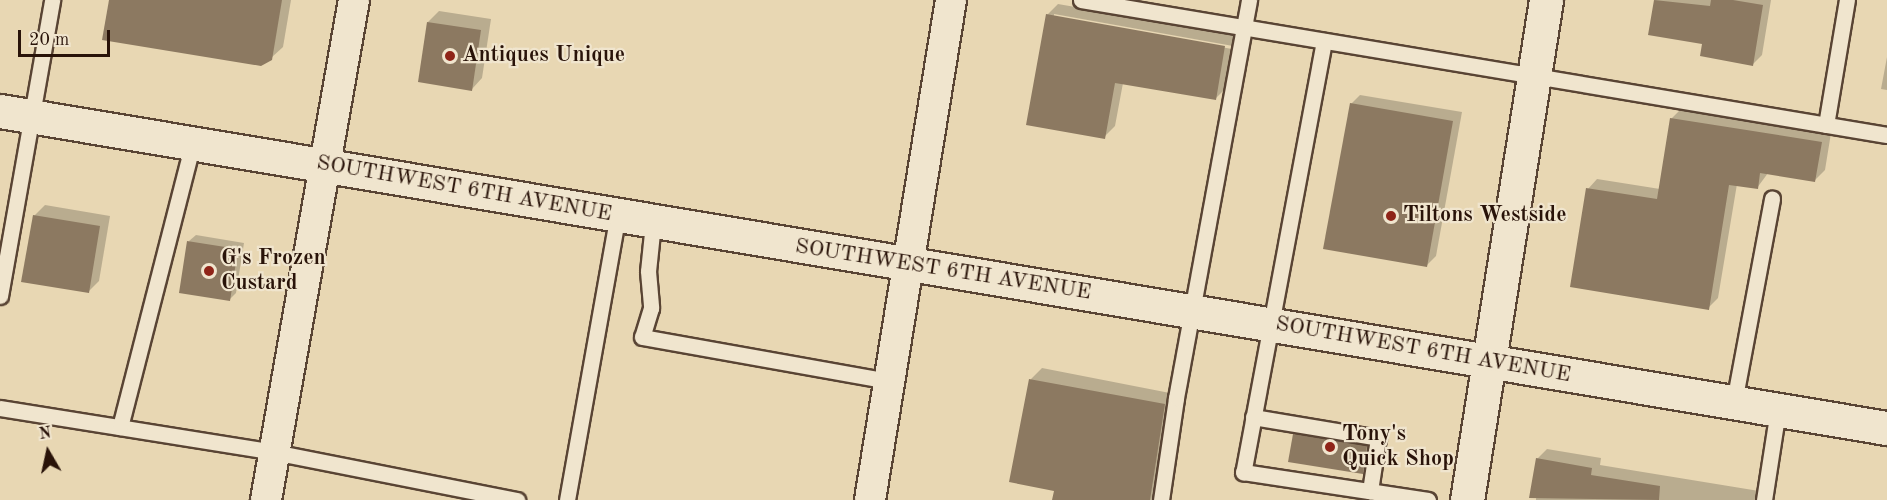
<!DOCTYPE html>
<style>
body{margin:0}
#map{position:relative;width:1887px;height:500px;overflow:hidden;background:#e8d7b3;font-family:"Old Standard TT",serif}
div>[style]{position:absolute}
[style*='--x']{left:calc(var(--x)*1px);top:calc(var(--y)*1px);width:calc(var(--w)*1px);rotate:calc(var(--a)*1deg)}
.shadow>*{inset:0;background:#0003}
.building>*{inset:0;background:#8c7961}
.roads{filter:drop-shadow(2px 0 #594434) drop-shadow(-2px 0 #594434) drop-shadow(0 2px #594434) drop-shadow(0 -2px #594434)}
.service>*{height:15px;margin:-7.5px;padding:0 7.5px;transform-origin:7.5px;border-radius:7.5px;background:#f0e5ce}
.minor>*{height:30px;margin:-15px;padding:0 15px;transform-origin:15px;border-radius:15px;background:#f0e5ce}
.tertiary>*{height:33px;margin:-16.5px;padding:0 16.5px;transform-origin:16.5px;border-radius:16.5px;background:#f0e5ce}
.secondary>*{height:33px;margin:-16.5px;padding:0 16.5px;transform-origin:16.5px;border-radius:16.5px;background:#f0e5ce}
.dots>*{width:16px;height:16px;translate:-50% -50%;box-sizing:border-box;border:3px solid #f0e5ce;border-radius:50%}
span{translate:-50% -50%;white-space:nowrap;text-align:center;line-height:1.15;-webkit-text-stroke:4.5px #f0e5ce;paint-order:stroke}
.poi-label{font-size:22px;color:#291309;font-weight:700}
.left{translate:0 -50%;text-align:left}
.street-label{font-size:22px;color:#291309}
.north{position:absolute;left:18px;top:422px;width:60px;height:60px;-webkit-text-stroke:4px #f0e5ce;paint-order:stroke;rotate:351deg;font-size:16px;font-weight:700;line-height:24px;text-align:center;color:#291309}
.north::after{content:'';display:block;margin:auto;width:21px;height:27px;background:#291309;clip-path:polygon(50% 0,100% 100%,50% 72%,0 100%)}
.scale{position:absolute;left:18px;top:30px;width:92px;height:27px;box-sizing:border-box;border:3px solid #291309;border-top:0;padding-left:8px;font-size:18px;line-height:21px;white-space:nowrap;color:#291309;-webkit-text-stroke:4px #f0e5ce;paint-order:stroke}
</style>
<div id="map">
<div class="shadow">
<div style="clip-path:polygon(110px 0,291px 0,283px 47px,271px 58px)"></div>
<div style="clip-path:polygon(1655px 0,1771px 0,1762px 55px,1753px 64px,1703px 42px,1650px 34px)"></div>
<div style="clip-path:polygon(evenodd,1058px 4px,1235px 35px,1226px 88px,1215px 99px,1123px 83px,1115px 126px,1104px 137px,1047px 15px,1058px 4px,1054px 14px,1233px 46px,1232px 49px,1054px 17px,1054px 14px)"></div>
<div style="clip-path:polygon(439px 11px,491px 19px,482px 78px,472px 89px,428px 22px)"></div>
<div style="clip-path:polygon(1887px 57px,1887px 90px,1881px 89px)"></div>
<div style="clip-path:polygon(1360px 95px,1462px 112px,1436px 256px,1427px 265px,1351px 104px)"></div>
<div style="clip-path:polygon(1681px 109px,1831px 133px,1825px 170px,1815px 180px,1768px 173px,1757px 188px,1737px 184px,1718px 298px,1708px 308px,1588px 189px,1597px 179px,1660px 189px,1671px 119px)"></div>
<div style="clip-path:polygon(45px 205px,110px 216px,99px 281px,88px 292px,34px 216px)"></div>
<div style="clip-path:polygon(196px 235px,244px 243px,236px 293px,229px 300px,189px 241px)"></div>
<div style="clip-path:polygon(1042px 368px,1175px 394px,1157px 500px,1054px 500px,1056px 489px,1031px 379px)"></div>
<div style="clip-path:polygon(1297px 431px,1369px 443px,1365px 470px,1362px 473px,1294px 434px)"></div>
<div style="clip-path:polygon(1547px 449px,1601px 458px,1600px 465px,1759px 491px,1758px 495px,1775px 500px,1536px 500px,1537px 459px)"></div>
</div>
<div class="building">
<div style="clip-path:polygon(109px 0,282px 0,272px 60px,261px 66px,102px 40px)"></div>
<div style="clip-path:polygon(1654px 0,1710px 6px,1711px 0,1733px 0,1763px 5px,1753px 66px,1700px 56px,1702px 44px,1648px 35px)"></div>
<div style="clip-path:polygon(1046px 14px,1225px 46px,1216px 100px,1115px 83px,1105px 139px,1026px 125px)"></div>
<div style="clip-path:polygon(427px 22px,481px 30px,472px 91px,418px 82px)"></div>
<div style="clip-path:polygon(1350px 103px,1453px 121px,1427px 267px,1323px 249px)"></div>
<div style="clip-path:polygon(1670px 118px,1822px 142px,1815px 182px,1760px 173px,1758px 189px,1729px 185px,1709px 310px,1570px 287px,1586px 188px,1657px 199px)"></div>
<div style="clip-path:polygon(33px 215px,100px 226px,89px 293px,21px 282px)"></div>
<div style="clip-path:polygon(187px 241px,238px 249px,230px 301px,179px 293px)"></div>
<div style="clip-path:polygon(1029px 379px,1165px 404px,1150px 500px,1052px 500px,1054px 491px,1009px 482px)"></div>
<div style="clip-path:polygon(1293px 434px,1367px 446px,1363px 474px,1288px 462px)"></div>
<div style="clip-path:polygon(1536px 458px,1592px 468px,1591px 475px,1660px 486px,1659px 500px,1529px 498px)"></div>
</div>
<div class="roads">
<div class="service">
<div style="--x:1081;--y:0;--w:817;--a:9.51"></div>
<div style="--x:1324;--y:41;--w:439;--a:100.6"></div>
<div style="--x:1243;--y:472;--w:187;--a:8.6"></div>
<div style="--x:1826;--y:125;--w:127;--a:-80.5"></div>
<div style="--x:653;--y:223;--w:48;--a:95.9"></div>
<div style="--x:648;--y:271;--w:37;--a:85"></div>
<div style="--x:651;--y:308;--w:30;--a:107"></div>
<div style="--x:642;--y:337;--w:251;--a:10.1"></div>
<div style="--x:0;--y:296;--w:301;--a:-80"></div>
<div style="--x:1734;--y:402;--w:207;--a:-79.4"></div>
<div style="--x:0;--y:408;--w:278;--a:9.1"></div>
<div style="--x:274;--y:452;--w:248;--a:11.2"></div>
<div style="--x:1253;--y:417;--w:127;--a:9.5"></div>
<div style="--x:1378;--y:438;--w:54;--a:98.6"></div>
<div style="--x:120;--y:427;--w:293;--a:-75.6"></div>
<div style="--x:567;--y:500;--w:290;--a:-79.9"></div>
<div style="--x:1161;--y:500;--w:103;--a:-81.6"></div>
<div style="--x:1176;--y:398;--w:405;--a:-79.6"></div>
<div style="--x:1764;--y:500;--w:91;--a:-81.2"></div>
</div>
<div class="minor">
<div style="--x:266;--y:500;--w:508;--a:-80.02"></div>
<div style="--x:870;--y:500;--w:507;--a:-80.8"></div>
</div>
<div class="tertiary">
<div style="--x:1467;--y:500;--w:506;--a:-81.02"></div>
</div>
<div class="secondary">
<div style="--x:0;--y:111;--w:1913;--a:9.54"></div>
</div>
</div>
<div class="dots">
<div style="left:450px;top:56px;background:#8f2418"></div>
<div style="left:1391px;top:216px;background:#8f2418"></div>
<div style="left:209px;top:271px;background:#8f2418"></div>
<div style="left:1330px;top:447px;background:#8f2418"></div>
</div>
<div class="poi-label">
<span class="left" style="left:462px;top:56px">Antiques Unique</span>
<span class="left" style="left:1403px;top:216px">Tiltons Westside</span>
<span class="left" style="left:221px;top:271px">G's Frozen<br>Custard</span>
<span class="left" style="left:1342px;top:447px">Tony's<br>Quick Shop</span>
</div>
<div class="street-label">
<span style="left:464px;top:189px;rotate:10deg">SOUTHWEST 6TH AVENUE</span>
<span style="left:943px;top:270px;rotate:9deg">SOUTHWEST 6TH AVENUE</span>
<span style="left:1423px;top:350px;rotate:10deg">SOUTHWEST 6TH AVENUE</span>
</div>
<div class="north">N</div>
<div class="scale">20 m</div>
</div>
